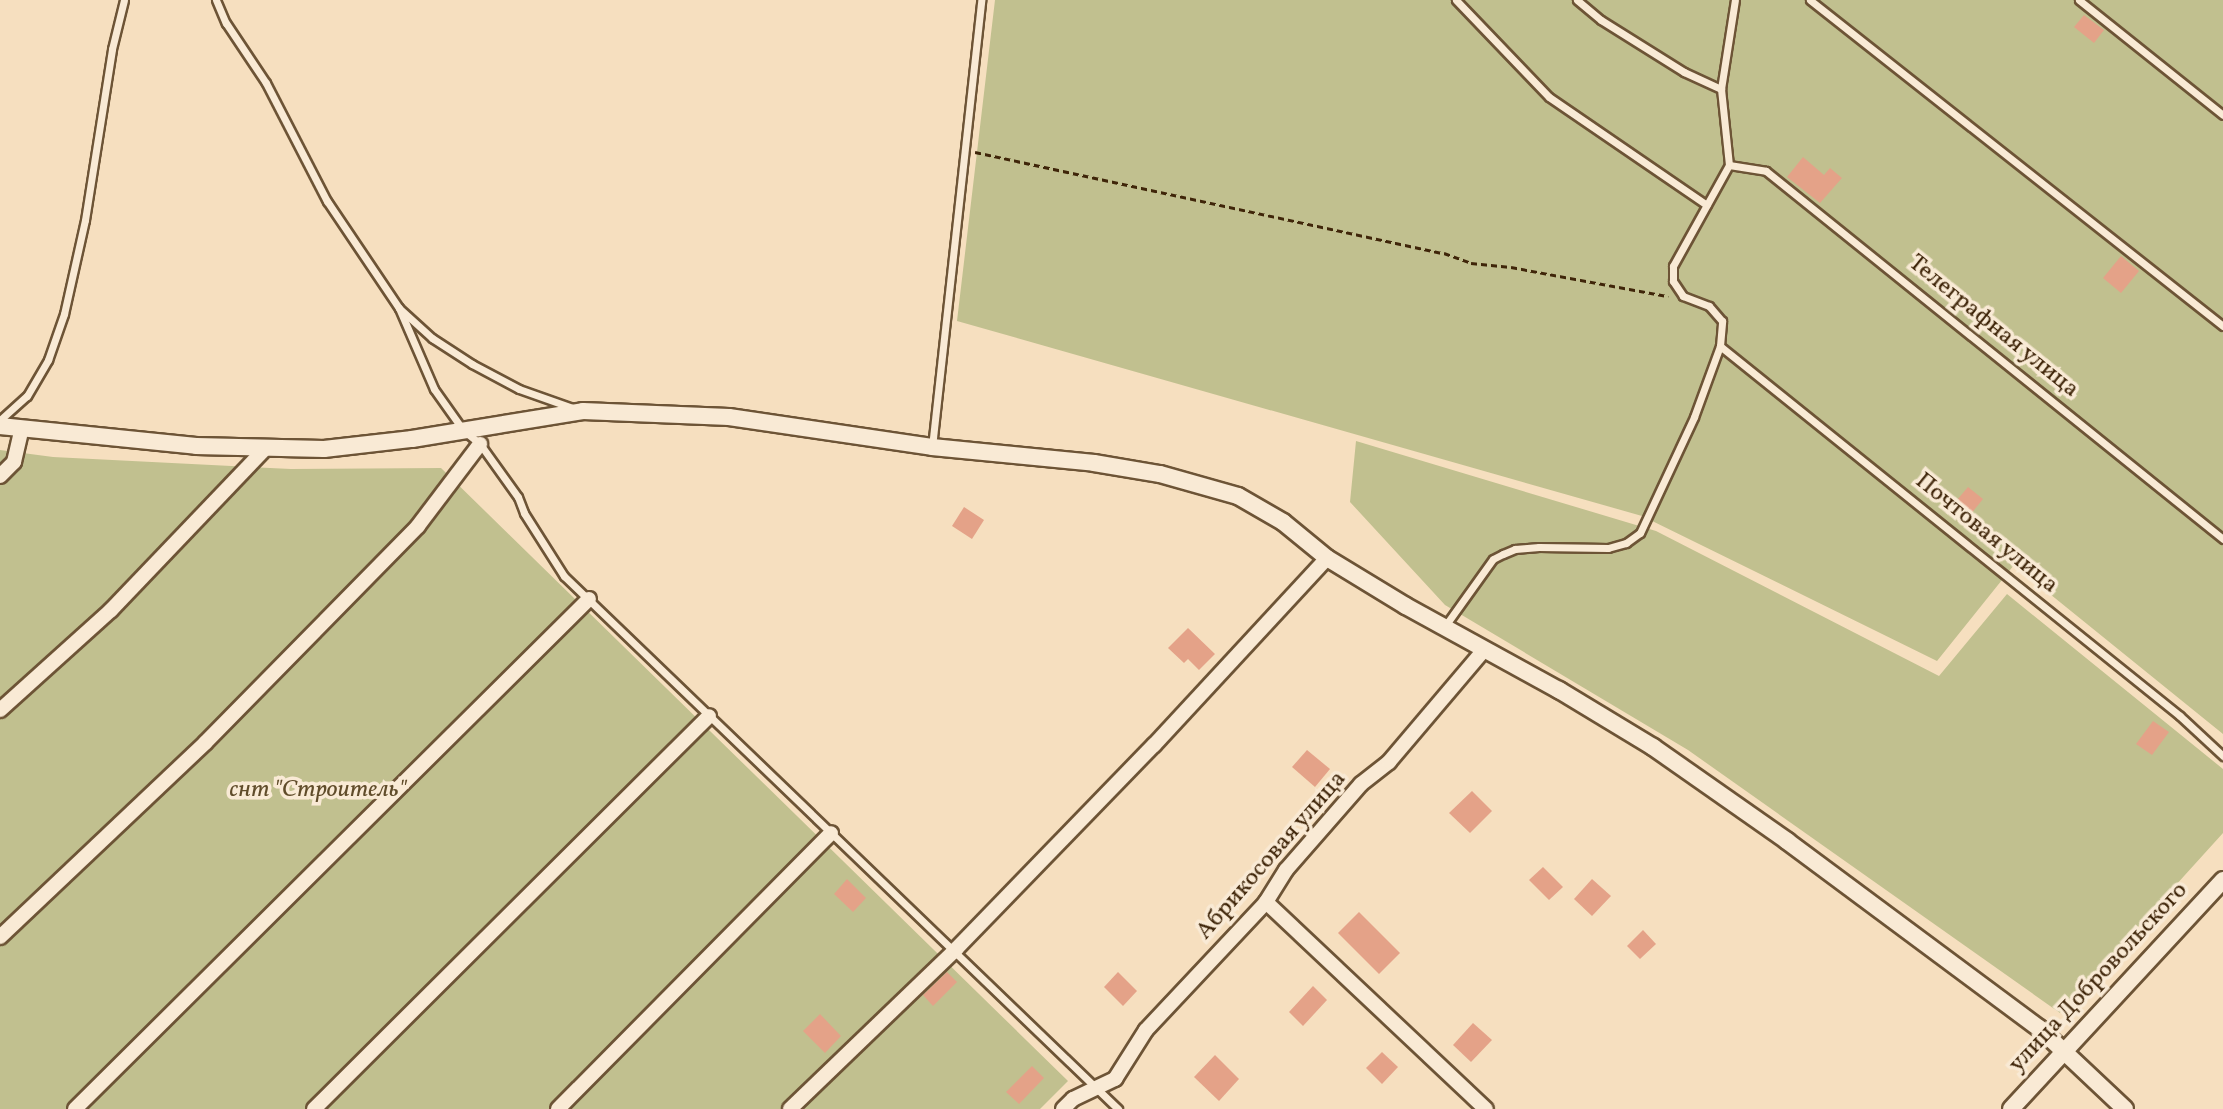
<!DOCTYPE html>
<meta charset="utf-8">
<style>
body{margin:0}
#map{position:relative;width:2223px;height:1109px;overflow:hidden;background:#f6dfbf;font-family:Vollkorn,serif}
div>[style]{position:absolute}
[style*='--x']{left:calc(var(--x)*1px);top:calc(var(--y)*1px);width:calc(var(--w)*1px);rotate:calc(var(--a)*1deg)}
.green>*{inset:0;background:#c1c08f}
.building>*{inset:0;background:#e4a288}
.path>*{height:3px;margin-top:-1.5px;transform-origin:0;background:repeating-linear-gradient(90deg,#3f2509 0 6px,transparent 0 10px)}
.roads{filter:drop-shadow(2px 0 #6d5436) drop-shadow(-2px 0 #6d5436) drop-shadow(0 2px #6d5436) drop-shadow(0 -2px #6d5436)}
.service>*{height:7px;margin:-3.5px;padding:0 3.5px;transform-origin:3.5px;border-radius:3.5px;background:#f9ead5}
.minor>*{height:14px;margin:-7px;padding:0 7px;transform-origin:7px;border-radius:7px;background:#f9ead5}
.tertiary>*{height:16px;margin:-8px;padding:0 8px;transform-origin:8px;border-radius:8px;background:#f9ead5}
span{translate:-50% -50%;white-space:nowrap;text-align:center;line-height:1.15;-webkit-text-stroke:7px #f9ead5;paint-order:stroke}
.street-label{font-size:24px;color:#3f2509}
.park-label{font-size:24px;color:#604c2a;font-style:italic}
</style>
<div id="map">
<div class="green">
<div style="clip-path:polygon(995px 0,2223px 0,2223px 734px,2014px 565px,1937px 661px,1642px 516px,957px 321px)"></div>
<div style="clip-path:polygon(1356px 441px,1656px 531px,1939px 676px,2007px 594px,2223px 769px,2223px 833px,2060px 1013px,1688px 750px,1445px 605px,1350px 502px)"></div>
<div style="clip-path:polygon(0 450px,53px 457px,291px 469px,441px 468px,1068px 1081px,1040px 1109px,0 1109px)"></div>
</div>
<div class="building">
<div style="clip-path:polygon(2084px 15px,2104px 30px,2094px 43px,2074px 27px)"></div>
<div style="clip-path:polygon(1803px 157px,1824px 175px,1830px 168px,1842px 178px,1820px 203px,1787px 177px)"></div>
<div style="clip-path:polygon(2121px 256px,2139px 271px,2121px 293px,2103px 278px)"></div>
<div style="clip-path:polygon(1968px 487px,1983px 499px,1966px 520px,1951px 507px)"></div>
<div style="clip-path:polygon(964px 507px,984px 520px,972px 539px,952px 526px)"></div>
<div style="clip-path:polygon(1188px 628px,1215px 654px,1199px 670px,1188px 659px,1184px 663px,1168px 648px)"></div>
<div style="clip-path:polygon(2153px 721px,2169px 732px,2152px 755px,2136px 744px)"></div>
<div style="clip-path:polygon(1307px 750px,1330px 769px,1315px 787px,1292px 767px)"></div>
<div style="clip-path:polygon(1472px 791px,1492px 811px,1470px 833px,1449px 813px)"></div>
<div style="clip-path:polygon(1543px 867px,1563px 887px,1549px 900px,1529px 880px)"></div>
<div style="clip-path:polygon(847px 879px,866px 898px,853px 912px,834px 894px)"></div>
<div style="clip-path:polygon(1592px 879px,1611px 896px,1592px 916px,1574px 899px)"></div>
<div style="clip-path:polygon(1359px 912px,1400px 953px,1379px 974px,1338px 933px)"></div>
<div style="clip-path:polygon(1643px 930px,1656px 944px,1640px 959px,1627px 946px)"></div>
<div style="clip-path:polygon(947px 972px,957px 982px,933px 1006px,923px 995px)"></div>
<div style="clip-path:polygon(1118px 972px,1137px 991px,1123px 1006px,1104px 987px)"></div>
<div style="clip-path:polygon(1313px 986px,1327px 1000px,1303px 1026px,1289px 1012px)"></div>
<div style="clip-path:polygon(820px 1014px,841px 1036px,825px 1053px,803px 1031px)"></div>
<div style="clip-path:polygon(1473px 1023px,1492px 1040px,1471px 1062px,1453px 1045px)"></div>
<div style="clip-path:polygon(1382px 1052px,1398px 1067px,1382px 1084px,1366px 1068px)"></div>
<div style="clip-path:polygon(1215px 1055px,1239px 1079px,1219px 1101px,1194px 1077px)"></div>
<div style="clip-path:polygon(1032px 1066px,1044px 1078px,1019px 1104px,1006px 1092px)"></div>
</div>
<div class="path">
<div style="--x:975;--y:152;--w:480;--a:12.2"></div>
<div style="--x:1444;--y:253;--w:29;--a:20"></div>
<div style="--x:1471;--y:263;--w:40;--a:5.7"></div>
<div style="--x:1511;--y:267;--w:160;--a:10.5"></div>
</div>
<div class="roads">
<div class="service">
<div style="--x:216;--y:0;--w:25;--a:67"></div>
<div style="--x:226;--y:23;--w:72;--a:56.3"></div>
<div style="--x:266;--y:83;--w:133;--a:62.7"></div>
<div style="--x:327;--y:201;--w:129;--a:56.1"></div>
<div style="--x:399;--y:308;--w:45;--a:42.3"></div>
<div style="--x:432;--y:338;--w:48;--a:33"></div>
<div style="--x:472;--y:364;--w:53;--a:28"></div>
<div style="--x:519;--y:389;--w:57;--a:19.4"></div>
<div style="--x:1456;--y:0;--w:134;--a:46.2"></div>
<div style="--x:1549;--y:97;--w:191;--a:34.4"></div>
<div style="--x:1577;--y:0;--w:31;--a:40"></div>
<div style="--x:1601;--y:20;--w:98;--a:32.1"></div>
<div style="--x:1684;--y:72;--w:41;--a:24.7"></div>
<div style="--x:1810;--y:0;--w:526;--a:38.29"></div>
<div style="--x:2079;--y:0;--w:184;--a:38.6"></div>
<div style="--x:1729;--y:165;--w:37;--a:9"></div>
<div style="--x:1766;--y:171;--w:587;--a:38.84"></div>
<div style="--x:399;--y:308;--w:88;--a:66.6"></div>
<div style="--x:434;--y:389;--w:50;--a:54.7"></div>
<div style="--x:463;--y:430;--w:22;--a:39"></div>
<div style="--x:480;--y:444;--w:65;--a:54.4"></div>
<div style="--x:518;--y:497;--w:17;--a:69"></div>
<div style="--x:524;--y:513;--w:75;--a:57.6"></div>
<div style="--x:564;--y:576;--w:769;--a:43.89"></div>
<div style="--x:1720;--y:346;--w:590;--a:38.81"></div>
<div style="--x:2180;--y:716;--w:59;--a:42.9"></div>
<div style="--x:0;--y:420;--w:36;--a:-42"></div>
<div style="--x:27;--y:396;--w:42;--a:-59.7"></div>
<div style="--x:48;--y:360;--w:49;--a:-70.8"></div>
<div style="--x:64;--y:314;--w:96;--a:-77.4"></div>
<div style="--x:85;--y:220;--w:173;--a:-81"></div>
<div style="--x:112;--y:49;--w:50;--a:-76.2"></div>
<div style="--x:932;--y:447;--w:450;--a:-83.7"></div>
<div style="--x:1445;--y:626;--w:82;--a:-54.4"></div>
<div style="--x:1493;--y:559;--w:11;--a:-27"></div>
<div style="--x:1503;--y:554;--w:13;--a:-23"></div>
<div style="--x:1515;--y:549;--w:24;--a:-5"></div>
<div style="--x:1539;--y:547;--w:69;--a:0.8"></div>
<div style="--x:1608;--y:548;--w:19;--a:-16"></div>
<div style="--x:1626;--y:543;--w:17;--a:-36"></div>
<div style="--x:1640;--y:533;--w:128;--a:-65"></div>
<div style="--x:1694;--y:417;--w:76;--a:-69.9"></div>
<div style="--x:1720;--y:346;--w:25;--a:-85"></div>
<div style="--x:1722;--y:321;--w:20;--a:-131"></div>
<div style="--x:1709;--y:306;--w:28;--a:-159"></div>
<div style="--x:1683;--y:296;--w:18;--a:-124"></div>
<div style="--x:1673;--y:281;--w:15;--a:-90"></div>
<div style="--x:1673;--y:266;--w:115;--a:-61"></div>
<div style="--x:1729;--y:165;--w:76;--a:-96"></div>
<div style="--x:1721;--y:89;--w:90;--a:-81.1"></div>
</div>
<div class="minor">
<div style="--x:0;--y:476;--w:20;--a:-45"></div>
<div style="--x:14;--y:462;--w:32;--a:-77"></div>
<div style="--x:0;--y:710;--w:149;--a:-42"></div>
<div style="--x:111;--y:610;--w:223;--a:-46.3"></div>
<div style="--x:1266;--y:902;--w:302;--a:43.3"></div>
<div style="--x:0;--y:937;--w:282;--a:-43.4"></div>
<div style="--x:205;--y:743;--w:304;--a:-45.5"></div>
<div style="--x:418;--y:526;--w:103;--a:-52.9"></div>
<div style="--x:75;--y:1109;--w:724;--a:-44.78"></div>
<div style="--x:314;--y:1109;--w:557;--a:-44.85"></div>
<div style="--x:558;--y:1109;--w:388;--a:-45.3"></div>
<div style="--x:790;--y:1109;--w:231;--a:-43.9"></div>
<div style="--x:956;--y:949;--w:284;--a:-45.9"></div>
<div style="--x:1154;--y:745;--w:255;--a:-47.2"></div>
<div style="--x:1063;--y:1109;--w:14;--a:-45"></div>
<div style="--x:1073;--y:1099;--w:47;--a:-25.5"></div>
<div style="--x:1115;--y:1079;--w:58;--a:-57.7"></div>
<div style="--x:1146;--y:1030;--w:175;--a:-46.8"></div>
<div style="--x:1266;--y:902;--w:38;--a:-58"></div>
<div style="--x:1286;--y:870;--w:114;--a:-48.9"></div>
<div style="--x:1361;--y:784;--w:36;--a:-38"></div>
<div style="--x:1389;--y:762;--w:147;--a:-49.7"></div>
</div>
<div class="tertiary">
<div style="--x:0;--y:426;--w:197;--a:5.8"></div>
<div style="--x:196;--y:446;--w:128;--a:1.3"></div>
<div style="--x:324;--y:449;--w:89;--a:-6.5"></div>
<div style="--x:412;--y:439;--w:173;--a:-9.3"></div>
<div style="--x:583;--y:411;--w:146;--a:2.4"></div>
<div style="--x:729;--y:417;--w:205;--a:8.4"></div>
<div style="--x:932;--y:447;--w:163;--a:5.6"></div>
<div style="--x:1094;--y:463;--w:67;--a:9.5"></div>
<div style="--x:1160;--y:474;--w:81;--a:15.8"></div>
<div style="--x:1238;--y:496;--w:52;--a:30"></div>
<div style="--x:1283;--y:522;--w:57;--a:39.3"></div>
<div style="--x:1327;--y:558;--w:92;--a:31.3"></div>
<div style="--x:1406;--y:606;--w:175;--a:28.8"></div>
<div style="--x:1559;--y:690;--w:110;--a:31.2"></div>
<div style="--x:1653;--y:747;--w:164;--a:35"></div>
<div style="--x:1787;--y:841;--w:314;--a:36.6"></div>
<div style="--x:2039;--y:1028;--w:118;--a:43.3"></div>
<div style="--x:2011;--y:1109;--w:312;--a:-47.2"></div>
</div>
</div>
<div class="street-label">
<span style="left:1993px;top:327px;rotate:39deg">Телеграфная улица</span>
<span style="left:1986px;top:534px;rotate:39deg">Почтовая улица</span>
<span style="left:1272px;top:856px;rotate:-49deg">Абрикосовая улица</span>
<span style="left:2099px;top:978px;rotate:-47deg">улица Добровольского</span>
</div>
<div class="park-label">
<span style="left:318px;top:791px">снт "Строитель"</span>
</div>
</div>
